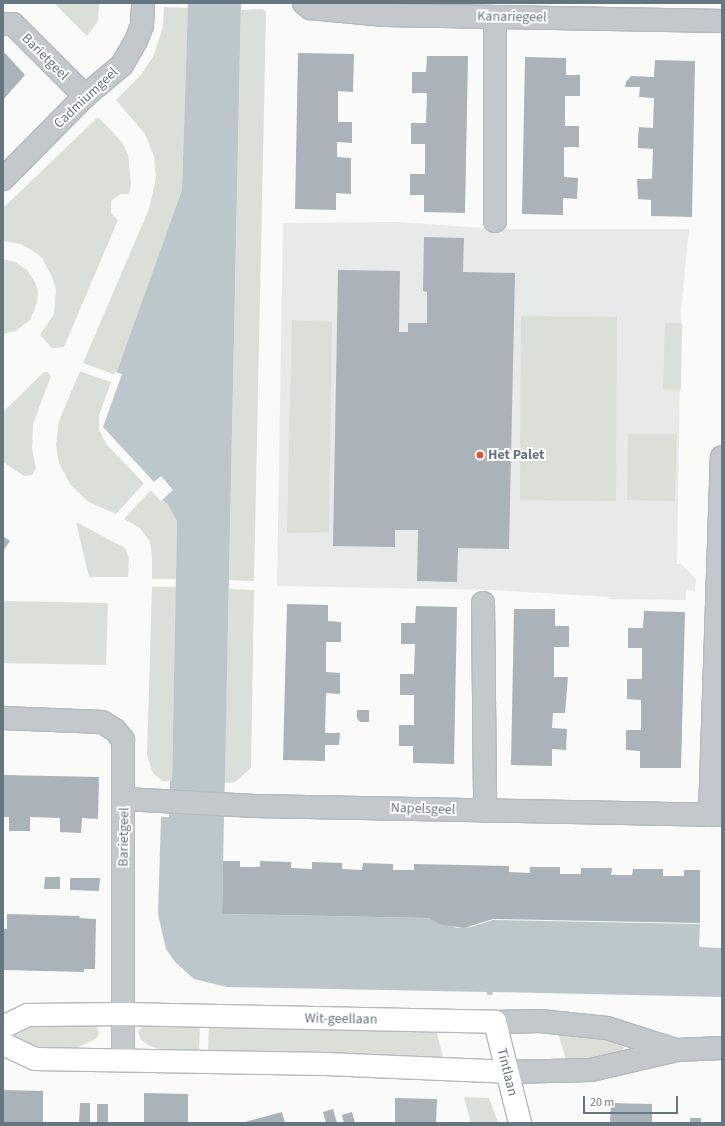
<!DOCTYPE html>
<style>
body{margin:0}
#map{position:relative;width:725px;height:1126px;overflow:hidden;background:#fafaf8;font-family:"Source Sans 3",sans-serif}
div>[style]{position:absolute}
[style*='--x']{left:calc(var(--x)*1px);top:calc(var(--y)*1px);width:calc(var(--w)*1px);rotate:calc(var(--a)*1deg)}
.built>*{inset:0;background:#e8e9e9}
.green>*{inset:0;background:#dadfd7}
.water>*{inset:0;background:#bbc7cb}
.pier>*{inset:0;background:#fafaf8}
.building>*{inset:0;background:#aab3b9}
.roads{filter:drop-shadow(1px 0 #b3babf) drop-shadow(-1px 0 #b3babf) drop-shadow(0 1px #b3babf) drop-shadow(0 -1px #b3babf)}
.street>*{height:22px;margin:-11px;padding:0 11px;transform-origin:11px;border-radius:11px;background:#c3c8cc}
.secondary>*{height:22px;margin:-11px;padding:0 11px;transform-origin:11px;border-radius:11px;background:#fff}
.dots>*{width:11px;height:11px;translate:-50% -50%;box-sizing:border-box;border:2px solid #fff;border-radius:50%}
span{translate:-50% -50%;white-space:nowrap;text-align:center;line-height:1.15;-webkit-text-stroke:4px #fff;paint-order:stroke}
.street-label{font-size:14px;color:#657683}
.poi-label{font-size:14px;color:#657683;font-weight:700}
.left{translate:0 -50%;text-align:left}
.frame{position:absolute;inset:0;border:4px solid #657683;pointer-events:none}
.scale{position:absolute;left:583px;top:1096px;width:95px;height:18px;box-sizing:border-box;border:2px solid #657683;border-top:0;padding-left:5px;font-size:12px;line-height:14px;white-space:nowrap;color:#657683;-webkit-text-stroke:3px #fff;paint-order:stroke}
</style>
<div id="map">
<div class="built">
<div style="clip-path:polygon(397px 222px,498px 229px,689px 229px,681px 311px,677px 564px,681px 564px,696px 579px,695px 591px,686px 590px,686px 600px,609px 599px,610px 597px,491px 590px,277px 586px,283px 223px)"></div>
</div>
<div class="green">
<div style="clip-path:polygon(54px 3px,99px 3px,98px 21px,87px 36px)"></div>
<div style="clip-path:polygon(164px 7px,188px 8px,182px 190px,116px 375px,83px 363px,149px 209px,156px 178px,154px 156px,145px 134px,116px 100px,140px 76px,153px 57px,163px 27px)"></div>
<div style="clip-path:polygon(263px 9px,266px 12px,254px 581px,229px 580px,241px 10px)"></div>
<div style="clip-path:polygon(98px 117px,121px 141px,128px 154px,131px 184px,129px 194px,121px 194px,111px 201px,111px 213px,118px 220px,64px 347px,52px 348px,40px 335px,54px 314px,56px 290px,53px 279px,42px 258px,33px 251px,21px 244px,3px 241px,3px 208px)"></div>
<div style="clip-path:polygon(3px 259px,15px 262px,27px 270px,35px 282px,38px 291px,37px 303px,30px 320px,16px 331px,3px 334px)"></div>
<div style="clip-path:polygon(521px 316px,617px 317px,616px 501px,520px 500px)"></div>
<div style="clip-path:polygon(292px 320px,332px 322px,329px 532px,287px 533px)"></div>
<div style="clip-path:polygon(665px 323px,682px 323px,681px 390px,663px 389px)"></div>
<div style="clip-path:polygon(80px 371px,113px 383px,145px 482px,116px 514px,87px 501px,70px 484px,59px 463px,56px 445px,59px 421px)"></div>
<div style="clip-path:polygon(44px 372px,48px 372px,51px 376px,33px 424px,32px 448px,36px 469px,32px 475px,24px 476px,3px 462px,3px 412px)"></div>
<div style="clip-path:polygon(628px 434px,677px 434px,675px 501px,627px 500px)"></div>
<div style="clip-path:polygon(152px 489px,168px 505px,177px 521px,176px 579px,152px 579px,152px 555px,150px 542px,140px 528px,124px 519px)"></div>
<div style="clip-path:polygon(76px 522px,125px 548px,129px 558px,128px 577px,89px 577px)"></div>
<div style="clip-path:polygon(152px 587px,176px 587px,172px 781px,162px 781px,153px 773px,147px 756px)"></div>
<div style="clip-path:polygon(229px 589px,254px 590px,251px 768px,235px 782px,224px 783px)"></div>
<div style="clip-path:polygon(3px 601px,108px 603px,106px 665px,3px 663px)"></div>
<div style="clip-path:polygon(32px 1024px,95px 1024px,99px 1033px,96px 1039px,74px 1049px,28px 1046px,7px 1034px)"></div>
<div style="clip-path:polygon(146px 1024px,200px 1024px,199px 1053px,166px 1052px,148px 1045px,141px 1040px,138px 1031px)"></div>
<div style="clip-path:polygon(209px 1025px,436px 1029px,443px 1058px,208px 1053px)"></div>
<div style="clip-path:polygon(558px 1033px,617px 1042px,624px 1047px,621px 1052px,595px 1059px,566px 1060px)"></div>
<div style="clip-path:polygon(464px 1097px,489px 1098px,498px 1123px,471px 1123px)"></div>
</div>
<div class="water">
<div style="clip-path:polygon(188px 3px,241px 3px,222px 914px,427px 918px,457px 928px,471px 927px,493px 920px,700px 924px,699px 947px,722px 948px,722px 997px,493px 992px,492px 995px,487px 995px,487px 992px,227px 987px,194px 979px,175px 962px,166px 949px,158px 914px,161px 817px,169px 817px,170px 781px,172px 781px,177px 521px,168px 505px,145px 482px,101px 429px,101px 416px,182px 190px)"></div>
</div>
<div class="pier">
<div style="clip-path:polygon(115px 372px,122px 374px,103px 427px,154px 482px,161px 476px,173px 490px,161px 501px,107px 445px,99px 430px,99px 415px)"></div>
</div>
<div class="building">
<div style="clip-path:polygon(5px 53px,25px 75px,3px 100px,3px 54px)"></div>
<div style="clip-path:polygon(298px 53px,354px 54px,353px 92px,338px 91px,338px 122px,352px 122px,352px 143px,337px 142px,337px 157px,351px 158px,351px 194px,336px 193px,336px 210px,295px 209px)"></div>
<div style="clip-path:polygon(427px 56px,468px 56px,465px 213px,424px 212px,424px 195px,410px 195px,410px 174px,425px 174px,425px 144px,411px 144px,411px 123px,426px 123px,427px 93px,412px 93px,412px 72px,426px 72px)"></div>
<div style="clip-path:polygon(525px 57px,566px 58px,566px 75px,580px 75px,580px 96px,565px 96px,565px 126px,579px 126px,579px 147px,564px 147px,564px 177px,578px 178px,577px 199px,563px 198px,563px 215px,522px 214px)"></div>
<div style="clip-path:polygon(655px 60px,695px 61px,692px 217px,651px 216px,651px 200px,638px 199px,637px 179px,652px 179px,653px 149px,638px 148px,638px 138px,639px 127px,653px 128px,654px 98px,639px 97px,640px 87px,625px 87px,626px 82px,631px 76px,654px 77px)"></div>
<div style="clip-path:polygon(424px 237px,464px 238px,463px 272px,515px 273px,509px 549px,458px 548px,457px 582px,417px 581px,418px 530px,395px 530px,395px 547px,333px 546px,338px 270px,400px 271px,399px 332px,408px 332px,408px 323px,427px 323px,427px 292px,423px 291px)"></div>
<div style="clip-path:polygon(3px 536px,10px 541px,3px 551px)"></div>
<div style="clip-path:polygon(287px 604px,328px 605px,328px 621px,341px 622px,341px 642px,326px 642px,326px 672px,340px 673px,340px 694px,326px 693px,325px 733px,340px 733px,339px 745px,325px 745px,325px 761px,283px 760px)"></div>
<div style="clip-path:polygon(416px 606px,457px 607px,454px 764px,413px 763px,413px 746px,399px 746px,399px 725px,414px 725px,414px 695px,400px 695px,400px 674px,414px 674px,415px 644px,401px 644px,401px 623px,415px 623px)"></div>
<div style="clip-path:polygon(514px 609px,555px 609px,555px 626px,569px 626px,569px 647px,554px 647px,554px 677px,568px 677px,565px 713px,553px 713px,552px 728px,567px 729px,566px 750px,552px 749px,552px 766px,511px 765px)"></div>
<div style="clip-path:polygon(644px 611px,685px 612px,681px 768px,640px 768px,640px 751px,626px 750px,626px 730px,641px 730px,641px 700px,627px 699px,627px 679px,642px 679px,642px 648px,628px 648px,628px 628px,643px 628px)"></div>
<div style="clip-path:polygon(357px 710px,369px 710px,369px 722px,360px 722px,357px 718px)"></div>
<div style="clip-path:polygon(3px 775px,99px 777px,98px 819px,82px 818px,81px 833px,60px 832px,60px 818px,30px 817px,30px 831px,9px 831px,9px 817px,3px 817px)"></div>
<div style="clip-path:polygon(223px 861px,240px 861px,240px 867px,260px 867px,260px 861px,291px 862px,291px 868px,312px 869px,312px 862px,342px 863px,342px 869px,362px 870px,363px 863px,393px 864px,393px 870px,414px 870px,414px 864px,509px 866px,509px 872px,530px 873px,530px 867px,560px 867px,560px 874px,581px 874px,581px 868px,612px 868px,611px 875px,632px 875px,633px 869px,663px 869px,663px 876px,684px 876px,684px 870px,700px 870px,700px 923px,493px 919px,464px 928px,442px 925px,428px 918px,222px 914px)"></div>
<div style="clip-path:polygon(45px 877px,60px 877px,60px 889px,44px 889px)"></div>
<div style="clip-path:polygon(70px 878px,100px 878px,99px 891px,70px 890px)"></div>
<div style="clip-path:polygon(7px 914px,80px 916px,79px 918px,96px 919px,95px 969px,84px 969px,84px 972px,3px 970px,3px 929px,7px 929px)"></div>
<div style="clip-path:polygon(3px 1090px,43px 1091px,43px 1123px,3px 1123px)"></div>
<div style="clip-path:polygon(144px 1093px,188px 1094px,188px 1123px,144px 1123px)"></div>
<div style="clip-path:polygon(395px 1098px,437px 1099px,436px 1123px,395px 1123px)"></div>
<div style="clip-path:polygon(80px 1103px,90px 1103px,90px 1123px,79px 1123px)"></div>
<div style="clip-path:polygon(611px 1103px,652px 1104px,652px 1123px,610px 1123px)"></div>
<div style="clip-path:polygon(97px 1104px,108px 1104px,108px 1123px,97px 1123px)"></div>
<div style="clip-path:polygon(333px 1109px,337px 1123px,326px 1123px,323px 1112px)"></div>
<div style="clip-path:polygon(282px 1112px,285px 1123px,241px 1123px)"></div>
<div style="clip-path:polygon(352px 1112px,355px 1123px,344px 1123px,342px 1115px)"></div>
<div style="clip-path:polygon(690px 1118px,701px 1118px,701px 1123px,690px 1123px)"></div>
</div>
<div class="roads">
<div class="street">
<div style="--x:304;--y:3;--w:8;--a:40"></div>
<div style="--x:310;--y:8;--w:75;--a:5.3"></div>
<div style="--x:385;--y:15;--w:337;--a:1"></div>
<div style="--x:3;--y:24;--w:10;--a:0"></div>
<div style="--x:13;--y:24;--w:102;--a:45"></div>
<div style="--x:3;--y:179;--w:117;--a:-45.3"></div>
<div style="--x:85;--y:96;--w:48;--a:-40"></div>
<div style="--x:122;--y:65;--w:28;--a:-60"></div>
<div style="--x:136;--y:41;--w:17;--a:-69"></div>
<div style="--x:142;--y:25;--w:22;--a:-87"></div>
<div style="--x:495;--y:221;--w:204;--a:-90"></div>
<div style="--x:483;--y:603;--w:208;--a:89.4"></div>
<div style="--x:3;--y:718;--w:99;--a:2.3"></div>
<div style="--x:102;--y:722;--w:15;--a:32"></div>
<div style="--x:115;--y:730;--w:13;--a:51"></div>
<div style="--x:123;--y:740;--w:320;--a:90"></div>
<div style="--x:124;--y:799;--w:131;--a:3.1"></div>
<div style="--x:255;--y:806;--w:467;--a:1.1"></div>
<div style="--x:710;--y:815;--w:358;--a:-88.1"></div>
<div style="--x:495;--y:1022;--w:45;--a:-1.3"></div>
<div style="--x:540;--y:1021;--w:67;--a:6"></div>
<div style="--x:607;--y:1028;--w:72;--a:17.7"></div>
<div style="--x:507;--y:1072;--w:84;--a:-1.4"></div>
<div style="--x:591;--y:1070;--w:88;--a:-13.1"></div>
<div style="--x:677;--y:1050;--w:45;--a:-2.5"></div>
</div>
<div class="secondary">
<div style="--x:3;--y:1027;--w:28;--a:-26"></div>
<div style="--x:28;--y:1015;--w:95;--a:-0.6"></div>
<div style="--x:123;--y:1014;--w:372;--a:1.2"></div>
<div style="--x:495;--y:1022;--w:104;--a:76.1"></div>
<div style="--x:3;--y:1044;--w:35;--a:25"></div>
<div style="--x:35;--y:1059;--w:291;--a:1"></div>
<div style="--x:326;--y:1064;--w:181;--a:2.5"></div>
</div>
</div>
<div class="dots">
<div style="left:480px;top:455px;background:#e4572e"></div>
</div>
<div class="street-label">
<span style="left:512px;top:17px;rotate:1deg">Kanariegeel</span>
<span style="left:45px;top:57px;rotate:45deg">Barietgeel</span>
<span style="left:86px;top:98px;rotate:-43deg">Cadmiumgeel</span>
<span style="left:423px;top:809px;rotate:2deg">Napelsgeel</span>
<span style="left:124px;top:837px;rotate:-89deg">Barietgeel</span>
<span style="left:341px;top:1019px;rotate:1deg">Wit-geellaan</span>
<span style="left:507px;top:1072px;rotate:76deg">Tintlaan</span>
</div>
<div class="poi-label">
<span class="left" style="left:488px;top:455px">Het Palet</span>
</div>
<div class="frame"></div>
<div class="scale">20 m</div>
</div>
